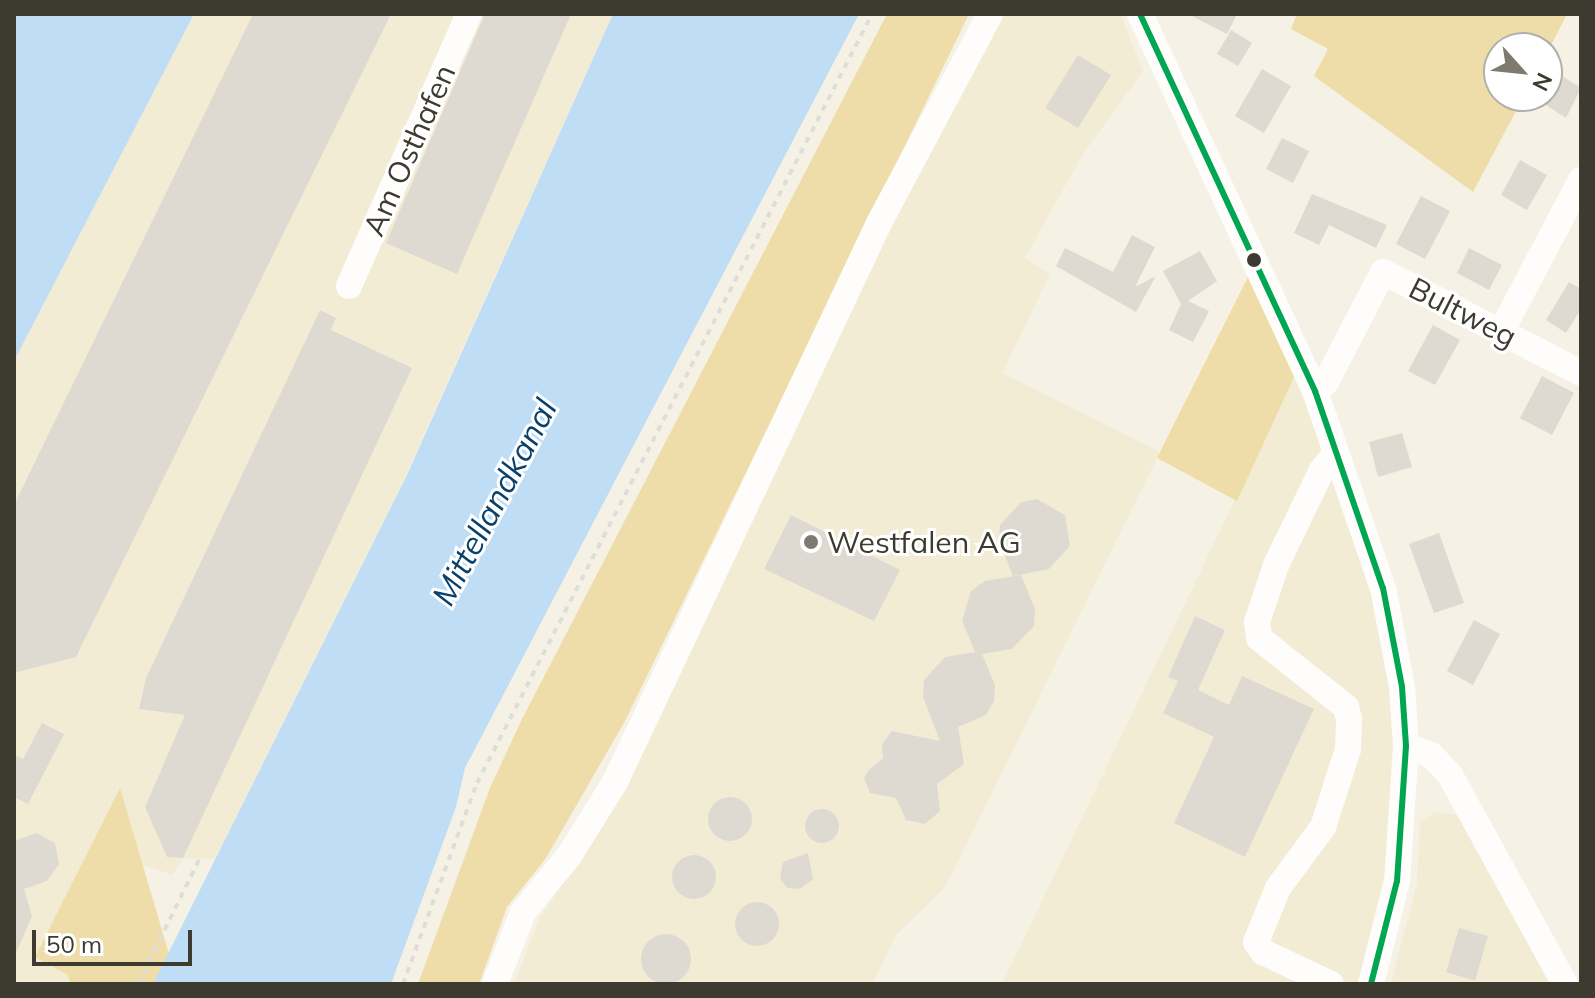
<!DOCTYPE html>
<style>
body{margin:0}
#map{position:relative;width:1595px;height:998px;overflow:hidden;background:#f5f1e4;font-family:Mulish,sans-serif}
div>[style]{position:absolute}
[style*='--x']{left:calc(var(--x)*1px);top:calc(var(--y)*1px);width:calc(var(--w)*1px);rotate:calc(var(--a)*1deg)}
.built>*{inset:0;background:#f3ecd4}
.green>*{inset:0;background:#eedda9}
.water>*{inset:0;background:#c0ddf6}
.building>*{inset:0;background:#dfdad1}
.round{border-radius:50%}
.path>*{height:4px;margin-top:-2px;transform-origin:0;background:repeating-linear-gradient(90deg,#deddd8 0 6px,transparent 0 12px)}
.minor>*{height:26px;margin:-13px;padding:0 13px;transform-origin:13px;border-radius:13px;background:#fefdfb}
.bus-1>*{height:6px;margin:-3px;padding:0 3px;transform-origin:3px;border-radius:3px;background:#00a651}
.dots>*{width:22px;height:22px;translate:-50% -50%;box-sizing:border-box;border:4px solid #fff;border-radius:50%}
span{translate:-50% -50%;white-space:nowrap;text-align:center;line-height:1.15;-webkit-text-stroke:6px #fff;paint-order:stroke}
.street-label{font-size:30px;color:#3d3a30}
.poi-label{font-size:30px;color:#3d3a30}
.left{translate:0 -50%;text-align:left}
.water-label{font-size:32px;color:#09416b;font-style:italic}
.frame{position:absolute;inset:0;border:16px solid #3d3a30;pointer-events:none}
.north{position:absolute;left:1483px;top:32px;width:80px;height:80px;box-sizing:border-box;background:#fff;border:2px solid #b1b0ac;border-radius:50%;rotate:117deg;font-size:22px;font-weight:700;line-height:32px;text-align:center;color:#3d3a30}
.north::after{content:'';display:block;margin:auto;width:28px;height:36px;background:#7d7a6f;clip-path:polygon(50% 0,100% 100%,50% 72%,0 100%)}
.scale{position:absolute;left:32px;top:930px;width:160px;height:36px;box-sizing:border-box;border:4px solid #3d3a30;border-top:0;padding-left:10px;font-size:24px;line-height:28px;white-space:nowrap;color:#3d3a30;-webkit-text-stroke:6px #fff;paint-order:stroke}
</style>
<div id="map">
<div class="built">
<div style="clip-path:polygon(194px 14px,613px 14px,398px 492px,215px 859px,184px 858px,172px 875px,143px 865px,78px 984px,14px 984px,14px 361px)"></div>
<div style="clip-path:polygon(1000px 14px,1121px 14px,1143px 71px,1081px 157px,1025px 258px,1050px 274px,1002px 373px,1160px 452px,946px 886px,896px 935px,872px 984px,514px 984px,539px 919px,626px 786px,913px 180px)"></div>
<div style="clip-path:polygon(1307px 350px,1405px 692px,1408px 806px,1361px 984px,1002px 984px)"></div>
<div style="clip-path:polygon(1436px 812px,1457px 815px,1477px 842px,1554px 984px,1391px 984px,1417px 883px,1420px 821px)"></div>
</div>
<div class="green">
<div style="clip-path:polygon(887px 14px,969px 14px,625px 721px,546px 858px,507px 907px,479px 984px,418px 984px,490px 788px,521px 721px)"></div>
<div style="clip-path:polygon(1297px 14px,1567px 14px,1547px 53px,1547px 48px,1499px 48px,1499px 96px,1524px 96px,1473px 192px,1314px 76px,1328px 49px,1291px 29px)"></div>
<div style="clip-path:polygon(1249px 275px,1295px 375px,1237px 501px,1157px 458px)"></div>
<div style="clip-path:polygon(120px 788px,169px 954px,154px 984px,70px 984px,68px 975px,35px 957px)"></div>
</div>
<div class="water">
<div style="clip-path:polygon(14px 14px,194px 14px,14px 361px)"></div>
<div style="clip-path:polygon(613px 14px,859px 14px,465px 768px,456px 807px,391px 984px,153px 984px,406px 477px)"></div>
</div>
<div class="building">
<div style="clip-path:polygon(253px 14px,391px 14px,76px 657px,14px 673px,14px 505px)"></div>
<div style="clip-path:polygon(485px 14px,571px 14px,457px 274px,386px 243px)"></div>
<div style="clip-path:polygon(1188px 14px,1237px 14px,1227px 34px)"></div>
<div style="clip-path:polygon(1231px 30px,1252px 43px,1238px 66px,1217px 54px)"></div>
<div style="clip-path:polygon(1078px 55px,1111px 75px,1078px 128px,1045px 108px)"></div>
<div style="clip-path:polygon(1262px 69px,1291px 86px,1264px 133px,1235px 116px)"></div>
<div style="clip-path:polygon(1559px 74px,1581px 88px,1566px 118px,1541px 102px)"></div>
<div style="clip-path:polygon(1282px 138px,1309px 151px,1293px 183px,1266px 169px)"></div>
<div style="clip-path:polygon(1520px 160px,1547px 175px,1527px 210px,1501px 195px)"></div>
<div style="clip-path:polygon(1312px 194px,1387px 225px,1376px 248px,1329px 225px,1319px 245px,1294px 233px)"></div>
<div style="clip-path:polygon(1421px 196px,1450px 211px,1425px 259px,1396px 244px)"></div>
<div style="clip-path:polygon(1132px 235px,1155px 247px,1135px 287px,1156px 276px,1136px 312px,1056px 266px,1065px 248px,1113px 272px)"></div>
<div style="clip-path:polygon(1469px 248px,1502px 265px,1489px 290px,1457px 273px)"></div>
<div style="clip-path:polygon(1200px 251px,1217px 281px,1188px 301px,1209px 311px,1193px 342px,1169px 330px,1181px 304px,1163px 271px)"></div>
<div style="clip-path:polygon(1569px 282px,1581px 289px,1581px 309px,1566px 333px,1546px 320px)"></div>
<div style="clip-path:polygon(320px 310px,336px 318px,331px 330px,412px 368px,183px 858px,167px 857px,145px 807px,185px 715px,139px 709px,146px 678px)"></div>
<div style="clip-path:polygon(1433px 325px,1460px 340px,1435px 385px,1408px 371px)"></div>
<div style="clip-path:polygon(1542px 376px,1574px 393px,1552px 435px,1520px 418px)"></div>
<div style="clip-path:polygon(1402px 433px,1412px 467px,1378px 477px,1369px 442px)"></div>
<div style="clip-path:polygon(1037px 499px,1065px 515px,1070px 546px,1049px 569px,1013px 576px,999px 541px,1000px 525px,1021px 502px)"></div>
<div style="clip-path:polygon(791px 515px,900px 570px,874px 621px,764px 569px)"></div>
<div style="clip-path:polygon(1439px 533px,1464px 603px,1434px 613px,1409px 544px)"></div>
<div style="clip-path:polygon(1021px 575px,1035px 609px,1034px 626px,1012px 649px,982px 654px,995px 685px,994px 701px,986px 715px,958px 727px,964px 764px,937px 784px,940px 811px,925px 824px,906px 820px,896px 798px,870px 793px,864px 778px,868px 771px,883px 758px,882px 744px,892px 731px,940px 741px,923px 697px,924px 680px,945px 657px,975px 652px,962px 621px,971px 591px,985px 581px)"></div>
<div style="clip-path:polygon(1195px 616px,1225px 630px,1198px 690px,1229px 705px,1242px 676px,1314px 709px,1245px 857px,1174px 823px,1214px 737px,1163px 713px,1178px 681px,1168px 677px)"></div>
<div style="clip-path:polygon(1474px 620px,1500px 634px,1473px 685px,1447px 671px)"></div>
<div style="clip-path:polygon(42px 723px,64px 734px,28px 804px,14px 797px,14px 755px,23px 759px)"></div>
<div class="round" style="left:708px;top:797px;width:44px;height:44px"></div>
<div class="round" style="left:805px;top:809px;width:34px;height:34px"></div>
<div style="clip-path:polygon(36px 833px,55px 843px,59px 864px,47px 881px,24px 889px,32px 916px,14px 958px,14px 841px)"></div>
<div style="clip-path:polygon(808px 853px,813px 879px,800px 889px,787px 888px,780px 878px,783px 862px)"></div>
<div class="round" style="left:672px;top:855px;width:44px;height:44px"></div>
<div class="round" style="left:735px;top:902px;width:44px;height:44px"></div>
<div style="clip-path:polygon(1459px 928px,1488px 936px,1475px 981px,1446px 972px)"></div>
<div class="round" style="left:641px;top:934px;width:50px;height:50px"></div>
</div>
<div class="path">
<div style="--x:138;--y:984;--w:143;--a:-63.8"></div>
<div style="--x:403;--y:984;--w:214;--a:-69.8"></div>
<div style="--x:477;--y:783;--w:865;--a:-62.81"></div>
</div>
<div class="minor">
<div style="--x:1140;--y:14;--w:416;--a:65.1"></div>
<div style="--x:1315;--y:391;--w:208;--a:71"></div>
<div style="--x:1383;--y:588;--w:101;--a:79.1"></div>
<div style="--x:1402;--y:687;--w:59;--a:86.1"></div>
<div style="--x:1406;--y:746;--w:135;--a:93.8"></div>
<div style="--x:1397;--y:881;--w:106;--a:104.2"></div>
<div style="--x:349;--y:286;--w:297;--a:-66.2"></div>
<div style="--x:1502;--y:330;--w:170;--a:-62.2"></div>
<div style="--x:1315;--y:391;--w:14;--a:-39"></div>
<div style="--x:1326;--y:382;--w:124;--a:-62.6"></div>
<div style="--x:1383;--y:272;--w:222;--a:27"></div>
<div style="--x:1406;--y:746;--w:27;--a:20"></div>
<div style="--x:1431;--y:755;--w:28;--a:46"></div>
<div style="--x:1450;--y:775;--w:239;--a:61.2"></div>
<div style="--x:495;--y:984;--w:77;--a:-68.7"></div>
<div style="--x:523;--y:912;--w:72;--a:-50.6"></div>
<div style="--x:569;--y:856;--w:87;--a:-58.1"></div>
<div style="--x:615;--y:782;--w:618;--a:-64.72"></div>
<div style="--x:879;--y:223;--w:237;--a:-62"></div>
<div style="--x:1331;--y:984;--w:75;--a:-154.8"></div>
<div style="--x:1263;--y:952;--w:12;--a:-125"></div>
<div style="--x:1256;--y:942;--w:58;--a:-67.8"></div>
<div style="--x:1278;--y:888;--w:76;--a:-53.6"></div>
<div style="--x:1323;--y:827;--w:82;--a:-72.2"></div>
<div style="--x:1348;--y:749;--w:30;--a:-88"></div>
<div style="--x:1349;--y:719;--w:12;--a:-104"></div>
<div style="--x:1346;--y:707;--w:111;--a:-141.6"></div>
<div style="--x:1259;--y:638;--w:16;--a:-97"></div>
<div style="--x:1257;--y:622;--w:60;--a:-71.6"></div>
<div style="--x:1276;--y:565;--w:106;--a:-64.2"></div>
<div style="--x:1322;--y:470;--w:22;--a:-51"></div>
</div>
<div class="bus-1">
<div style="--x:1140;--y:14;--w:416;--a:65.1"></div>
<div style="--x:1315;--y:391;--w:208;--a:71"></div>
<div style="--x:1383;--y:588;--w:101;--a:79.1"></div>
<div style="--x:1402;--y:687;--w:59;--a:86.1"></div>
<div style="--x:1406;--y:746;--w:135;--a:93.8"></div>
<div style="--x:1397;--y:881;--w:106;--a:104.2"></div>
</div>
<div class="dots">
<div style="left:1254px;top:260px;background:#3d3a30"></div>
<div style="left:811px;top:542px;background:#7d7a6f"></div>
</div>
<div class="street-label">
<span style="left:409px;top:150px;rotate:-66deg">Am Osthafen</span>
<span style="left:1463px;top:312px;rotate:27deg">Bultweg</span>
</div>
<div class="poi-label">
<span class="left" style="left:827px;top:542px">Westfalen AG</span>
</div>
<div class="water-label">
<span style="left:494px;top:502px;rotate:-62deg">Mittellandkanal</span>
</div>
<div class="frame"></div>
<div class="north">N</div>
<div class="scale">50 m</div>
</div>
